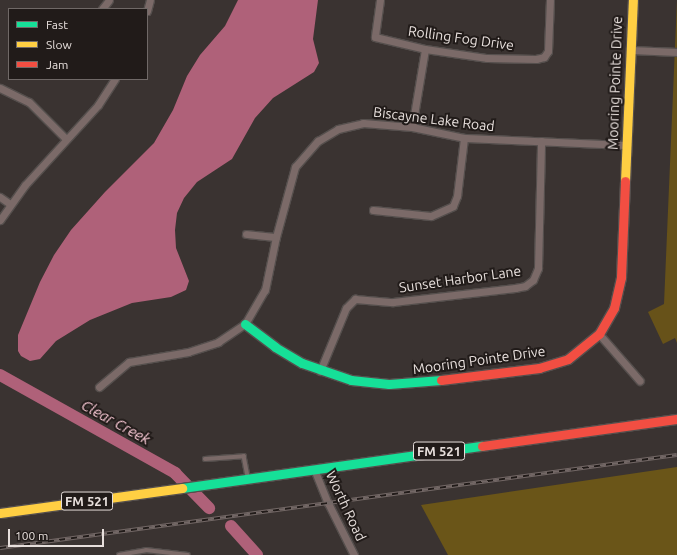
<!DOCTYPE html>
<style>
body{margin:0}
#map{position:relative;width:677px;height:555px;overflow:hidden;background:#3a3331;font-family:Ubuntu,sans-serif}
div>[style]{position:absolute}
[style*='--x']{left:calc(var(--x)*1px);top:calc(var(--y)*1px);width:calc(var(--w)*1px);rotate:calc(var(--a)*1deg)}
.green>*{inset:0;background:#675219}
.forest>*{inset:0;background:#6a5518}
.water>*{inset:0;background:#af6179}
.river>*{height:12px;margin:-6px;padding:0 6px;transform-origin:6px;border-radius:6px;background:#af6179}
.roads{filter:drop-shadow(1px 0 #554f4d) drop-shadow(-1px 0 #554f4d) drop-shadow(0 1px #554f4d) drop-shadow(0 -1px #554f4d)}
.lane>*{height:3.5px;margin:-1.75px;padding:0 1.75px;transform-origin:1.75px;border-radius:1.75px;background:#7b6a68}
.street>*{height:7px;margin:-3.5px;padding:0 3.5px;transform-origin:3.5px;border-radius:3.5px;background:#7b6a68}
.fast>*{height:9px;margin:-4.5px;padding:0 4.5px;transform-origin:4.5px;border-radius:4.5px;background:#16e098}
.slow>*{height:9px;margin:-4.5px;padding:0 4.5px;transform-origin:4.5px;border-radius:4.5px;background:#ffcf43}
.jam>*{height:9px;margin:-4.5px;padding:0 4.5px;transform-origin:4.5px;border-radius:4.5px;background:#f24e42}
.rail>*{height:3.5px;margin-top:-1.75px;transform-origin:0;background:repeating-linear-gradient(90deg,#211b19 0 6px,#736866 0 12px);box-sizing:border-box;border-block:1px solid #736866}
span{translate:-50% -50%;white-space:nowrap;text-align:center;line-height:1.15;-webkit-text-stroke:4px #211b19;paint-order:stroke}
.shield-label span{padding:1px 3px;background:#211b19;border:1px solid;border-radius:3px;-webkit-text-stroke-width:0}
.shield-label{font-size:13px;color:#e7dfdc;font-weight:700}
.street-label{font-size:14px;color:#e7dfdc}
.water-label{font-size:15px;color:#fdcdd9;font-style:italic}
.legend{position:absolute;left:8px;top:8px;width:140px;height:72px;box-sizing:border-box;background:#211b19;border:1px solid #706967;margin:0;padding:5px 7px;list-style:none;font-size:12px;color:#e7dfdc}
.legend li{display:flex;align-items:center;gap:8px;height:20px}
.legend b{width:20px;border:1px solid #706967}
.scale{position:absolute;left:8px;top:529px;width:96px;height:18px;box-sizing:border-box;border:2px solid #e7dfdc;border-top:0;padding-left:5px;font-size:12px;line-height:14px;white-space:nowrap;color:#e7dfdc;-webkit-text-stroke:3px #211b19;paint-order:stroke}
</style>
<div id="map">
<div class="green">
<div style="clip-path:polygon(677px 0,677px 343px,675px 338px,663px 344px,648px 312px,664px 304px)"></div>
</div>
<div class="forest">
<div style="clip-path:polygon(677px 467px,677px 555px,448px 555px,421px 505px)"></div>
</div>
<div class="water">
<div style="clip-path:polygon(238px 0,318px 0,313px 39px,319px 63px,314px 72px,273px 98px,255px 118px,232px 159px,197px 182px,184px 198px,177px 213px,175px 230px,176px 248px,189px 281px,186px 290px,171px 297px,132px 303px,90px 320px,56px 341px,40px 359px,30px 361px,21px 356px,18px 351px,18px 335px,40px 282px,54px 255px,71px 230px,105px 192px,154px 143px,173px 110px,187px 76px,200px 55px,225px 26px)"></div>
</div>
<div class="river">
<div style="--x:0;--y:375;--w:201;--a:29.2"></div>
<div style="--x:175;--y:473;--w:49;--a:45.8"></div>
<div style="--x:231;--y:526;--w:39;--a:48"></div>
</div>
<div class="roads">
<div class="lane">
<div style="--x:205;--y:459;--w:39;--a:-4"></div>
<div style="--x:244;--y:456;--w:21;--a:79"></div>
<div style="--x:119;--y:555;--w:27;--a:-10"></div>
<div style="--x:146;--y:550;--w:42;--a:6.8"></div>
</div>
<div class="street">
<div style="--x:380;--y:0;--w:37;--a:98"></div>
<div style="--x:375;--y:37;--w:51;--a:13.5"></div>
<div style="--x:425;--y:49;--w:63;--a:8.3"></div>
<div style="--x:487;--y:58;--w:49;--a:1.2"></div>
<div style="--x:536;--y:59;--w:8;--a:-14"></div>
<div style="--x:544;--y:57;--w:7;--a:-56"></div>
<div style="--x:548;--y:51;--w:51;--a:-87.8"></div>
<div style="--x:102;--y:9;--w:11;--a:-52"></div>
<div style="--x:147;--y:11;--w:11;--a:-75"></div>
<div style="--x:631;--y:50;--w:46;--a:2.5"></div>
<div style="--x:0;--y:88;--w:32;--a:26"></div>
<div style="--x:29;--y:102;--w:52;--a:45"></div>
<div style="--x:412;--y:127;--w:79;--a:-80.5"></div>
<div style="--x:0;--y:197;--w:12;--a:35"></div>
<div style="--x:373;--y:210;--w:58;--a:5.9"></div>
<div style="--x:431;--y:216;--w:24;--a:-24"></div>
<div style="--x:453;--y:206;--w:11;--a:-68"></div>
<div style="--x:457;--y:196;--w:58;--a:-83.1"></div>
<div style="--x:0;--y:220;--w:43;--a:-54.5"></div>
<div style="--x:25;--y:185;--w:108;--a:-47.6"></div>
<div style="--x:98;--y:105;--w:31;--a:-57"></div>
<div style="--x:246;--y:234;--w:30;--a:6"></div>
<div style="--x:599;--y:334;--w:62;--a:48.9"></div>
<div style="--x:320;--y:371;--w:68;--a:-67.6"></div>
<div style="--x:346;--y:308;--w:13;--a:-45"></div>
<div style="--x:355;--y:299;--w:38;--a:5"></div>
<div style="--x:393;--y:302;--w:123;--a:-6.5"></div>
<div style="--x:515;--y:288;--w:10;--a:-11"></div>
<div style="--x:525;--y:286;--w:10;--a:-37"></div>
<div style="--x:533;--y:280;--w:13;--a:-67"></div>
<div style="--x:538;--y:268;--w:127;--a:-88.6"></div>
<div style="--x:99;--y:387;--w:39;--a:-40"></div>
<div style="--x:129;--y:362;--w:60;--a:-9.6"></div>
<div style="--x:188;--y:352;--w:32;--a:-18"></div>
<div style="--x:218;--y:342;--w:32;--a:-34"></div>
<div style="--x:245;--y:324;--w:39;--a:-60"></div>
<div style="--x:265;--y:290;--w:54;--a:-78.3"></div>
<div style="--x:276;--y:237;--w:73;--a:-74.8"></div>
<div style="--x:295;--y:167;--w:35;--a:-49"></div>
<div style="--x:318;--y:141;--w:23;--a:-31"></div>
<div style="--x:338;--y:129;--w:26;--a:-13"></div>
<div style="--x:363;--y:123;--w:49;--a:4.7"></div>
<div style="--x:412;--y:127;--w:53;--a:11.9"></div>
<div style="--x:464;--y:138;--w:163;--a:2.5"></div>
<div style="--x:314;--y:469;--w:37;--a:68"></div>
<div style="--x:328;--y:503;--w:58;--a:63.4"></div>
</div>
<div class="fast">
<div style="--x:245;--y:324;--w:38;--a:37"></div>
<div style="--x:275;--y:347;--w:31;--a:31"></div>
<div style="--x:302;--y:363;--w:52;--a:19.1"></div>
<div style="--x:351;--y:380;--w:38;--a:6"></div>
<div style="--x:389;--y:384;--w:52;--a:-4.4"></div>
<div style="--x:182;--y:488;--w:303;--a:-8"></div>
</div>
<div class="slow">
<div style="--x:625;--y:181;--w:181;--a:-87.5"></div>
<div style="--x:0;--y:513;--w:184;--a:-7.8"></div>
</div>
<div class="jam">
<div style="--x:441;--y:380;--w:99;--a:-7"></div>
<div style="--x:539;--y:368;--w:30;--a:-17"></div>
<div style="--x:568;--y:359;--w:40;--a:-39"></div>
<div style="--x:599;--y:334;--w:30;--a:-60"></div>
<div style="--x:614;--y:308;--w:32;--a:-77"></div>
<div style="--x:621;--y:277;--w:96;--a:-87.6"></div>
<div style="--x:482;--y:446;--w:197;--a:-7.9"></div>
</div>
</div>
<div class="rail">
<div style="--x:0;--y:548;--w:683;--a:-7.82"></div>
</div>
<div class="shield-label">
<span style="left:439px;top:451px">FM 521</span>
<span style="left:87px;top:501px">FM 521</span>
</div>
<div class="street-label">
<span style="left:461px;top:38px;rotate:8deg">Rolling Fog Drive</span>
<span style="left:615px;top:83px;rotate:-88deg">Mooring Pointe Drive</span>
<span style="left:434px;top:119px;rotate:7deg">Biscayne Lake Road</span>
<span style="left:460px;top:279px;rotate:-8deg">Sunset Harbor Lane</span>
<span style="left:479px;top:360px;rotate:-8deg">Mooring Pointe Drive</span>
<span style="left:346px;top:506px;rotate:65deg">Worth Road</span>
</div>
<div class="water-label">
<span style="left:116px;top:422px;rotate:29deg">Clear Creek</span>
</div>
<ul class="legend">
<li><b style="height:5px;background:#16e098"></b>Fast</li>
<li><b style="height:5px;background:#ffcf43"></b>Slow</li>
<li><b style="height:5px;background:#f24e42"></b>Jam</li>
</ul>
<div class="scale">100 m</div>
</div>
